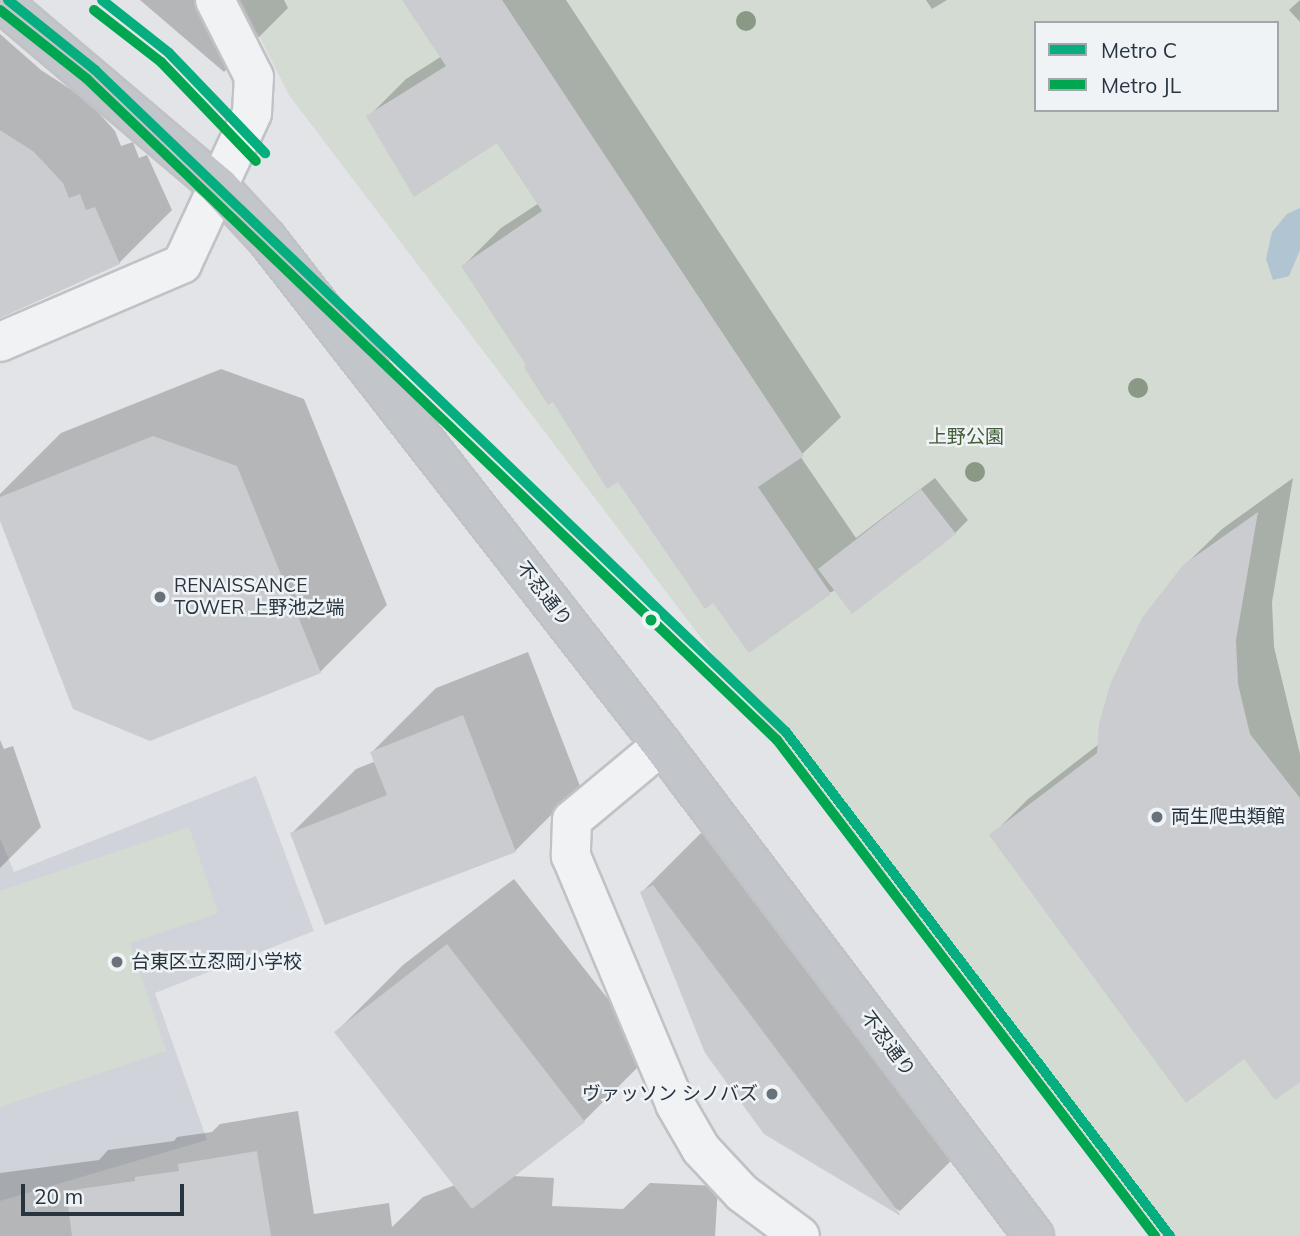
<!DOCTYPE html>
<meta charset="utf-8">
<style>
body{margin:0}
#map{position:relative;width:1300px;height:1236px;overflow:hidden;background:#e2e4e7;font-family:Mulish,"Noto Sans JP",sans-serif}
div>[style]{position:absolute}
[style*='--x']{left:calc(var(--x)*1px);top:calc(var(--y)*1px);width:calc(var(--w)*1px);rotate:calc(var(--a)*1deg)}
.built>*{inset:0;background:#d0d4da}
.green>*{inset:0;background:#d3dbd2}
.water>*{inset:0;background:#b0c4d2}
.shadow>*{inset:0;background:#0003}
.building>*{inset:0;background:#cacccf}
.roads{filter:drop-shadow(2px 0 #c0c2c5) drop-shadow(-2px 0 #c0c2c5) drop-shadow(0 2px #c0c2c5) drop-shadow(0 -2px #c0c2c5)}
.street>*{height:38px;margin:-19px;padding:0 19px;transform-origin:19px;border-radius:19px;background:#f1f2f3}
.secondary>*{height:38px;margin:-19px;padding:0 19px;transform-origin:19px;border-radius:19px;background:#c2c5c9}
.metro-1>*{height:10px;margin:-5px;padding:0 5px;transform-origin:5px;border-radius:5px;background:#04ae7e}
.metro-2>*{height:10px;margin:-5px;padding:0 5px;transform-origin:5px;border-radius:5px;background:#00a650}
.trees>*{width:20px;height:20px;margin:-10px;border-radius:50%;background:#899986}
.dots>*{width:19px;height:19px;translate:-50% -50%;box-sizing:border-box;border:4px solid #eff3f6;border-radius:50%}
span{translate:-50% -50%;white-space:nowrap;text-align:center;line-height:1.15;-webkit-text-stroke:5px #eff3f6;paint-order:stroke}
.park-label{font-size:19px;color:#415c36}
.poi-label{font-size:19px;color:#283440}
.left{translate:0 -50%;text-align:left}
.right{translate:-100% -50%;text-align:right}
.street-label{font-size:19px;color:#283440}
.legend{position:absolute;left:1034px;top:21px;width:245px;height:91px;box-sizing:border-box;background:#eff3f6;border:2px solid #9fa7ad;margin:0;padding:9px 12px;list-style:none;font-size:21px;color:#283440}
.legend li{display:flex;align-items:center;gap:14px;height:35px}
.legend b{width:35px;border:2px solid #9fa7ad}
.scale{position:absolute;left:21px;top:1184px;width:163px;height:32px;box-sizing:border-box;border:4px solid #283440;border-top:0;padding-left:9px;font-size:21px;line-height:24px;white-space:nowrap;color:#283440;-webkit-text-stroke:5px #eff3f6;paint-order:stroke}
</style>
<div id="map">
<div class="built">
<div style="clip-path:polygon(256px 776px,314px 931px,155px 993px,207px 1140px,0 1201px,0 838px,14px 872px)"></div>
</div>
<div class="green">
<div style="clip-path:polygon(evenodd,241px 0,1300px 0,1300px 1236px,1155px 1236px,289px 95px,241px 0,1036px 23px,1277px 23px,1277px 110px,1036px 110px,1036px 23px)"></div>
<div style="clip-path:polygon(189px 827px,218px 913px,130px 943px,166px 1051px,0 1107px,0 891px)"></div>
</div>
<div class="water">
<div style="clip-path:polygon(1300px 208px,1300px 250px,1289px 276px,1273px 280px,1266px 259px,1272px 232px,1287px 214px)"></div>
</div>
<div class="shadow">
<div style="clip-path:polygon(140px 0,284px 0,288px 8px,224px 72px)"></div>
<div style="clip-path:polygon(433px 0,566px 0,841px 417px,800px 456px,856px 538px,935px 478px,968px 520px,955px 533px,829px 593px,618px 480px,553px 399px,463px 266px,501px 228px,539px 203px,498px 141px,368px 117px,406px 79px,442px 56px)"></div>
<div style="clip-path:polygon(926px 0,947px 0,932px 9px)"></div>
<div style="clip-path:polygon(1300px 0,1300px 22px,1289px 10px)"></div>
<div style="clip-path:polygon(0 34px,41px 70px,87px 100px,115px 131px,121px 146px,133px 142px,139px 158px,147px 155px,172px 210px,119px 263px,0 317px)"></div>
<div style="clip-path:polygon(221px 369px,304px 399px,387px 605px,320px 672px,0 516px,0 494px,61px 433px)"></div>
<div style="clip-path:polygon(1293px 478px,1272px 602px,1274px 647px,1300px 754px,1300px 1080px,1244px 1056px,992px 835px,1028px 799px,1099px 744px,1184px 566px,1222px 529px)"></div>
<div style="clip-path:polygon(528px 652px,580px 786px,515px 851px,292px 833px,356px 769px,376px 761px,372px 752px,436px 688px)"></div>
<div style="clip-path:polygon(0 740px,4px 749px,13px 746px,41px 827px,0 868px)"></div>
<div style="clip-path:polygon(711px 828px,957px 1155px,900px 1211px,765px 1133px,642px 892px,700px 834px)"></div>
<div style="clip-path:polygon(514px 879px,651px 1054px,584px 1121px,513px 1176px,554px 1178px,552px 1206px,623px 1209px,650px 1183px,718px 1186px,715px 1236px,0 1236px,0 1173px,99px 1160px,108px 1150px,174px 1141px,177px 1137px,212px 1132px,220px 1124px,298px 1111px,314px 1214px,389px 1203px,392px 1227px,423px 1197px,455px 1185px,336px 1032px,403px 965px)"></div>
</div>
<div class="building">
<div style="clip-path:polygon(402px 0,502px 0,804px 456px,758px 487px,831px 594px,749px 653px,713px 603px,705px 609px,618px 482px,607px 489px,553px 402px,548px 405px,524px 367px,526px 365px,461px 266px,542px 211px,497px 143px,414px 197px,366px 116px,446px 66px)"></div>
<div style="clip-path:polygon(0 130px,34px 152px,63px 183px,69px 198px,80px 194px,86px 210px,95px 207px,120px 264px,0 318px)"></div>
<div style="clip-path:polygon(153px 436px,237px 466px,321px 673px,150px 741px,73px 709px,0 521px,0 497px)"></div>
<div style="clip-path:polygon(921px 489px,956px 534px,852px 614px,818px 569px)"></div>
<div style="clip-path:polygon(1258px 512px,1236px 640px,1238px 684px,1250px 734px,1300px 798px,1300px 1082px,1275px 1100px,1244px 1059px,1186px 1103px,989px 835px,1097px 753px,1099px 723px,1111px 682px,1142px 618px,1183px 565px)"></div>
<div style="clip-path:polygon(463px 715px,516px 852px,325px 925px,290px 833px,387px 795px,370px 752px)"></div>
<div style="clip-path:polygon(653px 885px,900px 1214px,899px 1215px,764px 1134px,705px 1053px,640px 892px)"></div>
<div style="clip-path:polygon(447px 944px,585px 1122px,472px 1209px,334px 1032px)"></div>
<div style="clip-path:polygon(257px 1151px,271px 1236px,72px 1236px,66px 1191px,135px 1181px,135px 1177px,179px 1171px,178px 1164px)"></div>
</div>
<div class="roads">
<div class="street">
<div style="--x:0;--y:342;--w:198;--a:-23.2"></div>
<div style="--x:182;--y:264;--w:166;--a:-65.1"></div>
<div style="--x:252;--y:113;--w:36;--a:-87"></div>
<div style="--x:254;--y:77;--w:86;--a:-116.9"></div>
<div style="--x:662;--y:745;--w:117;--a:140.2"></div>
<div style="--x:572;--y:820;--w:36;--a:92"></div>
<div style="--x:571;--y:856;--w:269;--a:67.2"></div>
<div style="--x:675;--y:1104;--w:52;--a:60"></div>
<div style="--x:701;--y:1149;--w:60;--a:47"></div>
<div style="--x:742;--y:1193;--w:72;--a:36.6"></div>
</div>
<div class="secondary">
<div style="--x:0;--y:1;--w:287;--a:40.3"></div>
<div style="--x:219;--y:187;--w:71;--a:47.3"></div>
<div style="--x:267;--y:239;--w:642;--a:52.02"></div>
<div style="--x:662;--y:745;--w:616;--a:52.85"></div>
</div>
</div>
<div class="metro-1">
<div style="--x:8;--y:0;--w:112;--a:38.8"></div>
<div style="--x:95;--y:70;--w:957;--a:43.77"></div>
<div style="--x:786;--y:732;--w:634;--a:52.7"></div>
<div style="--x:102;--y:0;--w:85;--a:38.3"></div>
<div style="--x:169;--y:53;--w:139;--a:46.2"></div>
</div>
<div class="metro-2">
<div style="--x:0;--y:10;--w:111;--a:38.4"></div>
<div style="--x:87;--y:79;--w:956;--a:43.77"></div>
<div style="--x:777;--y:740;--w:624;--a:52.69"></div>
<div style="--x:94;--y:10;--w:85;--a:37.8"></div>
<div style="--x:161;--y:62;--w:137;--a:46.2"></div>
</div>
<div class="trees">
<div style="left:746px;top:21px"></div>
<div style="left:1138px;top:388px"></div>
<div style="left:975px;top:472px"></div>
</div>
<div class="dots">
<div style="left:160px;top:597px;background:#69727a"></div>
<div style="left:651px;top:620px;background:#00a651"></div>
<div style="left:1157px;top:817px;background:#69727a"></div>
<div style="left:117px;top:962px;background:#69727a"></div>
<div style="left:772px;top:1094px;background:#69727a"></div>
</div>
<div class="park-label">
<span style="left:966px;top:437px">上野公園</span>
</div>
<div class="poi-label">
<span class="left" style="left:174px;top:597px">RENAISSANCE<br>TOWER 上野池之端</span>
<span class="left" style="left:1171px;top:817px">両生爬虫類館</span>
<span class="left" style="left:131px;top:962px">台東区立忍岡小学校</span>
<span class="right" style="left:758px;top:1094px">ヴァッソン シノバズ</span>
</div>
<div class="street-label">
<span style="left:544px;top:594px;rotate:52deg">不忍通り</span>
<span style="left:888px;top:1044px;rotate:53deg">不忍通り</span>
</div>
<ul class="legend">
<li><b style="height:9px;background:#04ae7e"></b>Metro C</li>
<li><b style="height:9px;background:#00a650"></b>Metro JL</li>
</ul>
<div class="scale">20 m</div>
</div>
